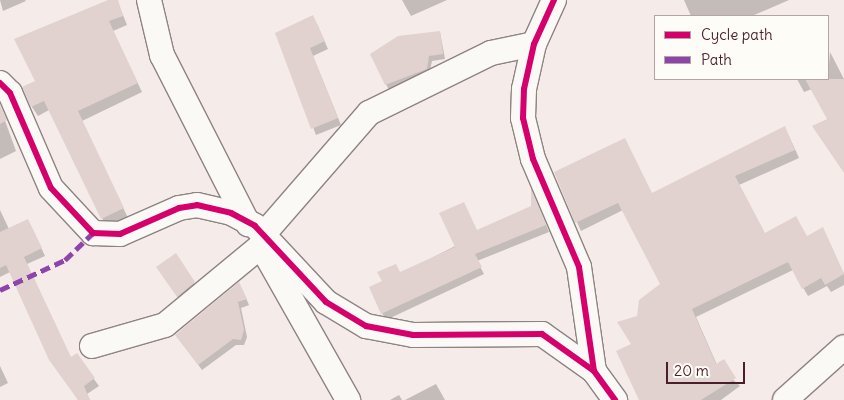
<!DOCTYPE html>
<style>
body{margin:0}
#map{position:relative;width:844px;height:400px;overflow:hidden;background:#f5ebe8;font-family:Delius,sans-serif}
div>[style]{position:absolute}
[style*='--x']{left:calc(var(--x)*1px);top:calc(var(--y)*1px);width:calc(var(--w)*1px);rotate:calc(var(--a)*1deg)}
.shadow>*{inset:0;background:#0003}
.building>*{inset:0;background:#e2d2cf}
.roads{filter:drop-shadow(1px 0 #8f8283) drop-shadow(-1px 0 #8f8283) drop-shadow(0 1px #8f8283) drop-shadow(0 -1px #8f8283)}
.street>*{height:24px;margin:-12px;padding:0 12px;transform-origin:12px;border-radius:12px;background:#faf9f6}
.quiet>*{height:5px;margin-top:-2.5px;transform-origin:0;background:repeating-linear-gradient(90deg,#8e44ad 0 10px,transparent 0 15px)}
.cycleway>*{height:6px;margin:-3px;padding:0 3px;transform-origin:3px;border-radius:3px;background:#d6006c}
span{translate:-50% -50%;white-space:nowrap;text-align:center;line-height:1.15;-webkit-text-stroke:5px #fdfcf7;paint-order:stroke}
.legend{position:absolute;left:654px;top:15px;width:175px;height:65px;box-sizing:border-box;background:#fdfcf7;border:1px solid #b5a4a5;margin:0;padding:6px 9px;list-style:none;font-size:15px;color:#4a1f2b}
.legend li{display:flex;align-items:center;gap:10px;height:25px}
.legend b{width:25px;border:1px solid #b5a4a5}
.scale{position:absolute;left:666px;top:362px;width:79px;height:22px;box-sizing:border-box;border:2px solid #4a1f2b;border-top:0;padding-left:6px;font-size:15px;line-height:18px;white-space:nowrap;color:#4a1f2b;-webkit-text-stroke:4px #fdfcf7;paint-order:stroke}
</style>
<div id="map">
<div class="shadow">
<div style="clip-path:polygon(0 0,25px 0,26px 1px,3px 11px)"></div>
<div style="clip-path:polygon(111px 0,117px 0,127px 25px,113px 31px,142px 92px,82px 121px,128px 218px,107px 228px,49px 110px,38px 116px,32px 107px,24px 88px,36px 82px,16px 39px)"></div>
<div style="clip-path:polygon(402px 0,447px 0,411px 16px)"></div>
<div style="clip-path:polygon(684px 0,789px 0,752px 16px,691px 16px)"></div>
<div style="clip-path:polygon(317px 24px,328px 49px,313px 56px,341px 125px,316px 135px,277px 34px)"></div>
<div style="clip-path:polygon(440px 32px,445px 59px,432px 61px,429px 75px,389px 90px,386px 84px)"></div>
<div style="clip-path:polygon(830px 52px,844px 79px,844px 172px,829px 120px,812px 89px,804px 92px,797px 79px,828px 79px)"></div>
<div style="clip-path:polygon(0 107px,16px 151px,0 159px)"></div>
<div style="clip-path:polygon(789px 136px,799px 158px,739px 185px,765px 235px,827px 237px,844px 274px,844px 285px,831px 292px,827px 286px,808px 296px,793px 270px,696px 317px,717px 365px,740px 386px,721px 400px,655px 400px,632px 345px,638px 316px,662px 285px,623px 210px,581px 231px,555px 173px,652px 195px)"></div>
<div style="clip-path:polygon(534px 197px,549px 232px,477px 261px,484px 274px,386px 320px,382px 313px,400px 274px,532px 207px)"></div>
<div style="clip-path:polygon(0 210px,9px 229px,32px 228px,45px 256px,27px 264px,71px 358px,76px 355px,99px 386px,87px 394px,90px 400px,78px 400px,10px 272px,0 277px)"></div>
<div style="clip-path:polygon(176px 255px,196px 287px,180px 300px,160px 271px)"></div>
<div style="clip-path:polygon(242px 289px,249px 305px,241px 308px,247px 337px,244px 345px,236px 345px,202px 370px,180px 340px)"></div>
<div style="clip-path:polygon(0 366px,8px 383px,0 387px)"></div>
<div style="clip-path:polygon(436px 384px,445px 400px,405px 400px)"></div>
<div style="clip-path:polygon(399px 395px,402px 400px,390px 400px)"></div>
</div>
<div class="building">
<div style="clip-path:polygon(108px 0,118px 0,123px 16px,109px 21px,138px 83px,78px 111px,124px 208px,101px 219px,44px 101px,31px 107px,22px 87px,35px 81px,14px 39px)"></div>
<div style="clip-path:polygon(313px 15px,325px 41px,310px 48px,338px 118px,311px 129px,275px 33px)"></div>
<div style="clip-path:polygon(440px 31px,443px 54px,429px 56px,427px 69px,385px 85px,370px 54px,398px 36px)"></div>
<div style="clip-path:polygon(805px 79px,844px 79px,844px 173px,812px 126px,827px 119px)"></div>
<div style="clip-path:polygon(0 105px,7px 120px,0 124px)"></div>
<div style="clip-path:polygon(785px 126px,795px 150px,735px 176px,765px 233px,796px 216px,807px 236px,823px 227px,844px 274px,825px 285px,821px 278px,802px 289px,788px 262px,692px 309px,716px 364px,724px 359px,736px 378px,701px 400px,639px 400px,616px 351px,631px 344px,617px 322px,637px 316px,639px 300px,660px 284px,618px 203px,575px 223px,554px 172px,625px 138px,652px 193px)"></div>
<div style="clip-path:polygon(531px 188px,546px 225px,475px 254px,482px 267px,381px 314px,369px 287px,382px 281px,377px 272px,396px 264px,400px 272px,455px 247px,439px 213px,464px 202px,477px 230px,531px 206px)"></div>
<div style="clip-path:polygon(28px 219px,42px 248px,24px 257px,71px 357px,77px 353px,95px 378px,84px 386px,90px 400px,78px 400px,49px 360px,6px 265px,0 268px,0 232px)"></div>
<div style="clip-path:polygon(176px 253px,195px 282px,177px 297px,156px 267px)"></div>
<div style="clip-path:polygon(239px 282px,247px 299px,238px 302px,244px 330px,241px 340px,233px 339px,198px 365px,175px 335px)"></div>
</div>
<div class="roads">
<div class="street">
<div style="--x:149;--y:0;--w:57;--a:76.7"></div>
<div style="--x:162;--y:55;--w:190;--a:63"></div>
<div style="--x:554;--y:0;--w:48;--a:114.4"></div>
<div style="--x:534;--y:44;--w:46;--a:102.5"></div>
<div style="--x:524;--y:89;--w:29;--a:92"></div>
<div style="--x:523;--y:118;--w:42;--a:76.3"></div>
<div style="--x:533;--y:159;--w:117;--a:66.9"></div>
<div style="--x:579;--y:267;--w:105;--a:81.8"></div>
<div style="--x:0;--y:83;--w:14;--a:45"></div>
<div style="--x:10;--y:93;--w:103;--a:66.7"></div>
<div style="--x:51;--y:188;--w:62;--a:47"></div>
<div style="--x:93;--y:233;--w:27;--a:2"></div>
<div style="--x:120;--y:234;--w:64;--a:-23.8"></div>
<div style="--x:179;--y:208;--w:18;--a:-9"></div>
<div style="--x:197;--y:205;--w:35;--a:13"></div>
<div style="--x:231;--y:213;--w:27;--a:28"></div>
<div style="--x:255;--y:226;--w:104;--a:46.9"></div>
<div style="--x:326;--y:302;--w:47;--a:31"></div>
<div style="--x:366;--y:326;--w:48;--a:10.8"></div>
<div style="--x:413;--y:335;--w:129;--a:-0.4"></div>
<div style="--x:542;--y:334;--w:64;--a:35.4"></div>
<div style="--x:594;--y:371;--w:36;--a:54"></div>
<div style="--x:263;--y:235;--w:162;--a:-49"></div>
<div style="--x:369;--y:113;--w:136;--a:-26.2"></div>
<div style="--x:491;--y:53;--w:44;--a:-11.8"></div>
<div style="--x:265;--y:253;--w:169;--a:60.5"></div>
<div style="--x:92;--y:346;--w:76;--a:-16"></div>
<div style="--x:165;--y:325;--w:124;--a:-39.5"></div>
<div style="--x:785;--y:400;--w:79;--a:-41.9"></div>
</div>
</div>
<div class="quiet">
<div style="--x:0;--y:290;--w:72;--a:-24.8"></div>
<div style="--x:65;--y:260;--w:39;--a:-44"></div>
</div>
<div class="cycleway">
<div style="--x:554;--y:0;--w:48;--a:114.4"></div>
<div style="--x:534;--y:44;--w:46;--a:102.5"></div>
<div style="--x:524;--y:89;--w:29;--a:92"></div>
<div style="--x:523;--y:118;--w:42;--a:76.3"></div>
<div style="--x:533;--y:159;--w:117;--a:66.9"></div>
<div style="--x:579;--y:267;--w:105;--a:81.8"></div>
<div style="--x:0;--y:83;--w:14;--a:45"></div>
<div style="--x:10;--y:93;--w:103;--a:66.7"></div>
<div style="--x:51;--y:188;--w:62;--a:47"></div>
<div style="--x:93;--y:233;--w:27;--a:2"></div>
<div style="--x:120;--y:234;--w:64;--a:-23.8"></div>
<div style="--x:179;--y:208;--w:18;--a:-9"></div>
<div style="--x:197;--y:205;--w:35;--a:13"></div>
<div style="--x:231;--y:213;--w:27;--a:28"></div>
<div style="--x:255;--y:226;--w:104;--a:46.9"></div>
<div style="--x:326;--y:302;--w:47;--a:31"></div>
<div style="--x:366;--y:326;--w:48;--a:10.8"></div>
<div style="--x:413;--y:335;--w:129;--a:-0.4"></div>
<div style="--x:542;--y:334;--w:64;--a:35.4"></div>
<div style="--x:594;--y:371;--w:36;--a:54"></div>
</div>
<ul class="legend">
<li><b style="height:6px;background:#d6006c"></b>Cycle path</li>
<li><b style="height:6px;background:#8e44ad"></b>Path</li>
</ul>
<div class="scale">20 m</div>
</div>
